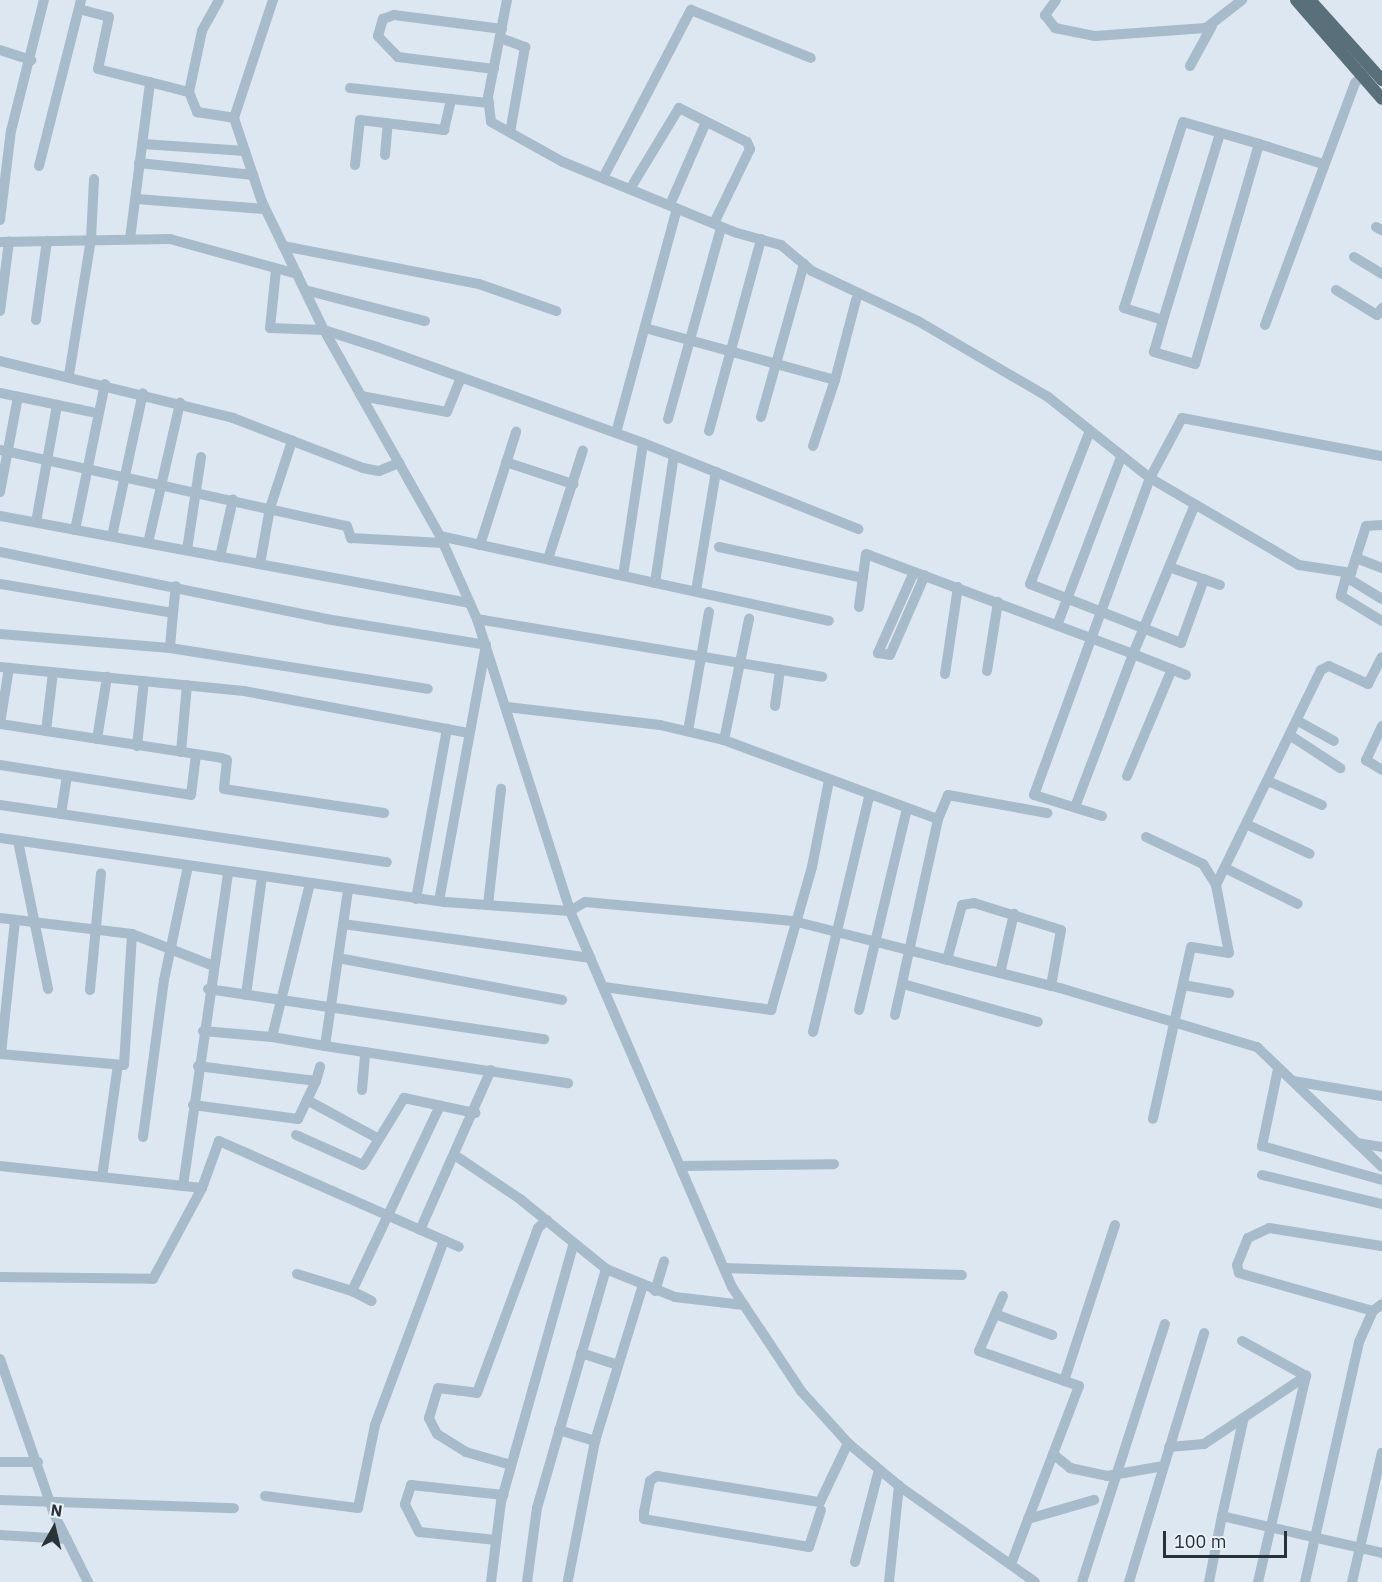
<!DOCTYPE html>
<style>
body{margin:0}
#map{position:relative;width:1382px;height:1582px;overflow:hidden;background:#dce7f2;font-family:"IBM Plex Sans",sans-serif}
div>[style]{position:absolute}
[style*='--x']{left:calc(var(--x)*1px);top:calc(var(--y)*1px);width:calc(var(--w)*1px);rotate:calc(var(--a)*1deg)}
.minor>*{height:10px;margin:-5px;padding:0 5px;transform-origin:5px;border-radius:5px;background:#a8bbca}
.major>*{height:12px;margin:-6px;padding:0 6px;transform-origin:6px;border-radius:6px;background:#596f79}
span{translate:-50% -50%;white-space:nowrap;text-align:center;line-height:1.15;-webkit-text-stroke:4.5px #e8f1fa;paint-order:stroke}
.north{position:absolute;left:24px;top:1498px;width:60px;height:60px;-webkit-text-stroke:4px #e8f1fa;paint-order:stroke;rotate:8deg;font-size:16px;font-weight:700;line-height:24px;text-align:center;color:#283237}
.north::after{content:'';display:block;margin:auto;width:21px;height:27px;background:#283237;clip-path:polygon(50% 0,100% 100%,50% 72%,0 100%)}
.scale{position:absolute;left:1163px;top:1531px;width:124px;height:27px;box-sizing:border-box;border:3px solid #283237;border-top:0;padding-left:8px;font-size:18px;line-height:21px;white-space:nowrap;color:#283237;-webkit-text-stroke:4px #e8f1fa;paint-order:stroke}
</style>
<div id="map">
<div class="minor">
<div style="--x:219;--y:0;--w:35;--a:119"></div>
<div style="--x:202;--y:31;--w:62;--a:102"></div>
<div style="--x:189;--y:92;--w:22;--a:68"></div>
<div style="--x:197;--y:112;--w:37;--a:9"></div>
<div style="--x:273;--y:0;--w:124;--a:108.3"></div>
<div style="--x:234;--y:118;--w:89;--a:71.6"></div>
<div style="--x:262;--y:202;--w:142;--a:64.2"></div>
<div style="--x:324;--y:330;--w:236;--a:60.6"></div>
<div style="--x:440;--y:536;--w:91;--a:66"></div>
<div style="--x:477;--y:619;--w:306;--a:72.3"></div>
<div style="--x:570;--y:911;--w:409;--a:66.7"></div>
<div style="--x:732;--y:1287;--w:125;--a:56.4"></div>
<div style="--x:801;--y:1391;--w:70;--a:47.9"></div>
<div style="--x:848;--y:1443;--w:67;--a:40.1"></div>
<div style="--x:899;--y:1486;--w:166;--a:35.2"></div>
<div style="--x:507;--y:0;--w:99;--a:101.1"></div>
<div style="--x:488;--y:97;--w:25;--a:83"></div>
<div style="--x:491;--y:122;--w:82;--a:29.1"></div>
<div style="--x:563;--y:162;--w:188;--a:22.2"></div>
<div style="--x:737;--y:233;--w:46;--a:15.3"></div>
<div style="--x:781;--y:245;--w:40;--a:40"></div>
<div style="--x:812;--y:271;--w:117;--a:25.3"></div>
<div style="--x:918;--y:321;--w:151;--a:30.3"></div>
<div style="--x:1048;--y:397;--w:130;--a:38.5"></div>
<div style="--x:1150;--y:478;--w:173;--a:30.3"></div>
<div style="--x:1299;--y:565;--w:53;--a:8.7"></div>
<div style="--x:1351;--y:573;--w:49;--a:-72.3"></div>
<div style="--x:1366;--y:526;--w:16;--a:-4"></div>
<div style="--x:1056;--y:0;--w:19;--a:126"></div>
<div style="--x:1045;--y:15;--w:16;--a:52"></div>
<div style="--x:1055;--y:28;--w:41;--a:11.3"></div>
<div style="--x:1095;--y:36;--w:111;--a:-4.1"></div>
<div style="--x:1206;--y:28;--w:46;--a:-37.9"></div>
<div style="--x:79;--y:9;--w:31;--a:15"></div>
<div style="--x:109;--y:17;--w:53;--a:101.9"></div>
<div style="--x:98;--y:69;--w:94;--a:14.2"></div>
<div style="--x:500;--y:38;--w:27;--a:20"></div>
<div style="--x:525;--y:47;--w:87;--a:99.9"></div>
<div style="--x:0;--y:50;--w:33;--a:18"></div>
<div style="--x:1190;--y:66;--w:46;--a:-61.2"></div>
<div style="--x:494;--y:69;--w:97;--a:-172.9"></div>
<div style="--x:398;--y:57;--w:29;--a:-134"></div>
<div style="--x:378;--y:36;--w:18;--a:-74"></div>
<div style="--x:383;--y:19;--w:12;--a:-20"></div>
<div style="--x:394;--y:15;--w:109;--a:7.4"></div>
<div style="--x:350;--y:88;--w:140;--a:6.2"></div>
<div style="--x:143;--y:144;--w:102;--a:3.9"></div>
<div style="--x:1259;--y:144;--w:229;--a:106.2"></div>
<div style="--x:1195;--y:364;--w:43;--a:-163.7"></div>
<div style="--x:1154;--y:352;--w:33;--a:-74"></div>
<div style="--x:1163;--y:320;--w:41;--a:-162.9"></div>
<div style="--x:1124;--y:308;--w:195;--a:-72.4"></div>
<div style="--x:1183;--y:122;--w:79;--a:16.1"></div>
<div style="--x:1259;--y:144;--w:67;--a:17.4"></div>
<div style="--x:385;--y:155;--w:32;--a:-85"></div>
<div style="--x:139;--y:163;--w:115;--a:6"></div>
<div style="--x:355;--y:165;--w:45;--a:-83.7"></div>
<div style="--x:360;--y:120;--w:85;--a:6.8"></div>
<div style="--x:444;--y:130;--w:32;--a:-77"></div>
<div style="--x:39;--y:166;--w:171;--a:-75.8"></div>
<div style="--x:603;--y:178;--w:190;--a:-62.4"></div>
<div style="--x:691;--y:10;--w:129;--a:21.8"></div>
<div style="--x:633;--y:184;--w:89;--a:-58.8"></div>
<div style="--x:679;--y:108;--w:76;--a:26.6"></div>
<div style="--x:747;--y:142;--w:8;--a:67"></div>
<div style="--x:750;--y:149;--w:82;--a:115.9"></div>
<div style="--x:137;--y:199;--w:128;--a:4.5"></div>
<div style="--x:672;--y:200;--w:85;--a:-66.4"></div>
<div style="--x:0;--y:220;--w:90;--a:-83"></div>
<div style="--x:11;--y:131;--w:135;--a:-75.9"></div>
<div style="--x:1376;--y:227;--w:7;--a:27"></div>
<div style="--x:130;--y:239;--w:158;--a:-82.7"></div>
<div style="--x:0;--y:242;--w:170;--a:-1"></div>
<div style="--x:170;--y:239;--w:132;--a:15.4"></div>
<div style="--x:283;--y:246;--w:200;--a:11"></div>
<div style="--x:479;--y:284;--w:82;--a:19.3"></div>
<div style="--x:1354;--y:257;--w:33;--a:31"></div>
<div style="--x:276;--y:270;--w:58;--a:95.9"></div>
<div style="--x:270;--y:328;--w:54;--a:2.1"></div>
<div style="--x:324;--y:330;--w:56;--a:17.8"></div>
<div style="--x:377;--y:347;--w:283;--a:19.8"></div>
<div style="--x:643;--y:443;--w:232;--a:21.8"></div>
<div style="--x:305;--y:290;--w:124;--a:14.5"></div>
<div style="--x:1336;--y:290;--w:48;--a:31.4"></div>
<div style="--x:1377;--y:315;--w:9;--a:-54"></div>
<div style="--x:0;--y:311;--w:70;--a:-82.6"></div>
<div style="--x:36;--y:320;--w:80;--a:-82.1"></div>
<div style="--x:1163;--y:320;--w:195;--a:-73"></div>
<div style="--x:1265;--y:325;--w:258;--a:-69.6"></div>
<div style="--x:1355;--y:83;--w:17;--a:-45"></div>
<div style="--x:645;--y:328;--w:197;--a:15.3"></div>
<div style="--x:835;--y:380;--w:83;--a:-75.3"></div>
<div style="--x:0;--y:361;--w:240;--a:13.7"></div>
<div style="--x:233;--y:418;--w:139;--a:21"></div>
<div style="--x:363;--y:468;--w:16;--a:11"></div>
<div style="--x:379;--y:471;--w:22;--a:-22"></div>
<div style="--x:69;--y:375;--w:138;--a:-80.8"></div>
<div style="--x:91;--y:239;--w:60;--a:-87.1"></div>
<div style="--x:0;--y:393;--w:94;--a:11.7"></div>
<div style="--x:361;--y:396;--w:87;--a:10.5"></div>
<div style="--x:447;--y:412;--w:37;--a:-68"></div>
<div style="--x:761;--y:417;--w:159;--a:-74.3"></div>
<div style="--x:668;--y:419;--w:195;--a:-74.5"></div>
<div style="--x:709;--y:431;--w:199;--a:-74.8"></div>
<div style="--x:616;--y:433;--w:232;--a:-74.8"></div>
<div style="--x:1089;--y:433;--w:162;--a:111.3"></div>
<div style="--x:1030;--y:584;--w:162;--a:21.3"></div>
<div style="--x:1181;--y:643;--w:68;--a:-70.2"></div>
<div style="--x:813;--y:446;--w:70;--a:-71.6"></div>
<div style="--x:0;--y:450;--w:355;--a:12.4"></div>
<div style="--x:347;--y:526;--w:13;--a:72"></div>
<div style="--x:351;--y:538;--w:92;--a:3.1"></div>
<div style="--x:506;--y:462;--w:71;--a:18.2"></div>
<div style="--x:0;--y:492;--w:97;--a:-79.3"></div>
<div style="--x:0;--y:516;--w:478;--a:10.5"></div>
<div style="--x:36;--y:522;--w:119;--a:-79.8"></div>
<div style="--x:75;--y:530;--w:149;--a:-78.4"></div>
<div style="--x:112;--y:536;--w:146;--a:-77.8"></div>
<div style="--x:440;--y:536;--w:398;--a:12.3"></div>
<div style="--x:148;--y:543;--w:144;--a:-77.1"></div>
<div style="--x:480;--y:545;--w:119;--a:-72.3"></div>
<div style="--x:719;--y:547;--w:147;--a:12.1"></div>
<div style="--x:187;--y:550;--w:94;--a:-81.4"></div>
<div style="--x:0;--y:552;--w:333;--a:11.6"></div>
<div style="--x:326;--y:619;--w:162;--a:9.2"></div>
<div style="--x:486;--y:645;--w:260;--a:100.4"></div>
<div style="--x:220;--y:557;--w:59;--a:-77.4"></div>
<div style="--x:1356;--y:558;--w:28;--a:21"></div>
<div style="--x:548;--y:559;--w:114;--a:-72.2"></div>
<div style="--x:260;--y:564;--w:57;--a:-79.9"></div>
<div style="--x:270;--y:508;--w:71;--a:-71.8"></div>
<div style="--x:1169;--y:567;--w:54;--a:19.4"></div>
<div style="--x:914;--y:572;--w:89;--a:114"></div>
<div style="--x:878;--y:653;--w:12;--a:9"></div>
<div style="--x:890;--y:655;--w:87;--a:-66.4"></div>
<div style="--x:1347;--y:573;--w:24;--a:105"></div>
<div style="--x:1341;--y:596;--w:48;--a:31.4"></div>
<div style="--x:623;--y:576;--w:134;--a:-81.4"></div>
<div style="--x:1346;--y:577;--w:42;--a:31.4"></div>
<div style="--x:655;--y:583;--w:129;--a:-81.6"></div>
<div style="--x:0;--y:584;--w:175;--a:9.5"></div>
<div style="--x:173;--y:613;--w:35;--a:95"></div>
<div style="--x:170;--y:648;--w:171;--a:-175.3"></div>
<div style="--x:696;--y:591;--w:121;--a:-80.5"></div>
<div style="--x:859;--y:607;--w:53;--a:-82.5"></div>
<div style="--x:866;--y:554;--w:285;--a:20.5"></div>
<div style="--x:1133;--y:654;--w:162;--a:-67.5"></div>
<div style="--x:173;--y:613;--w:27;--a:-84"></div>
<div style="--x:477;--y:619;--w:350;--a:9.5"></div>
<div style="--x:1058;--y:623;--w:178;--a:-69.2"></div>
<div style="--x:170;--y:648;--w:261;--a:9"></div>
<div style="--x:0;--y:667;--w:245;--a:5.6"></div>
<div style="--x:244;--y:691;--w:229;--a:10.6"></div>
<div style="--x:987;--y:671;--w:70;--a:-80.9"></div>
<div style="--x:945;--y:674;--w:88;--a:-81.5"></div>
<div style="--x:775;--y:706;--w:37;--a:-82"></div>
<div style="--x:507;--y:707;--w:154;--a:6.7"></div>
<div style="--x:660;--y:725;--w:66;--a:13.2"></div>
<div style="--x:724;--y:740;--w:228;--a:20.3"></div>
<div style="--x:938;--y:819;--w:26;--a:-67"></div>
<div style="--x:948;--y:795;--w:101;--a:10.3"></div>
<div style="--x:1298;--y:721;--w:41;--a:29.1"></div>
<div style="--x:0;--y:724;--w:224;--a:8.7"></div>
<div style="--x:221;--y:758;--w:6;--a:18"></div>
<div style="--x:227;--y:760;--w:29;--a:96"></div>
<div style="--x:224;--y:789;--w:162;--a:8.5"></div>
<div style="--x:0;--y:724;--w:57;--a:-80.9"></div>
<div style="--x:1382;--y:726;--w:38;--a:115"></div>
<div style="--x:1366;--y:760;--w:19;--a:32"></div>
<div style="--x:46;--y:731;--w:59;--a:-83.2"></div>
<div style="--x:688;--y:731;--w:121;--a:-80"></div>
<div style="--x:1291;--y:736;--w:59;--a:33.1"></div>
<div style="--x:97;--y:739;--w:63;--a:-80.8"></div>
<div style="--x:724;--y:740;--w:124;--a:-78.3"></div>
<div style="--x:137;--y:746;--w:65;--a:-83.9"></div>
<div style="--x:181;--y:752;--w:67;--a:-84.9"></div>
<div style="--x:0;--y:765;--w:193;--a:8.9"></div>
<div style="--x:191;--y:795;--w:41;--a:-83"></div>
<div style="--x:1127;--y:776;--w:116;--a:-67.2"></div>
<div style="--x:1268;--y:781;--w:59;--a:24"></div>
<div style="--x:0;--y:805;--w:391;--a:8.4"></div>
<div style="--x:1075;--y:807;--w:164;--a:-69.2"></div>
<div style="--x:1133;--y:654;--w:57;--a:21.6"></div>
<div style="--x:61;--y:814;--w:39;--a:-81"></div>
<div style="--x:1102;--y:816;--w:71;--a:-162.8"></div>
<div style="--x:1034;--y:795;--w:338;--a:-69.9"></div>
<div style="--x:1150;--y:478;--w:68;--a:-61.9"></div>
<div style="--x:1182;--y:418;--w:204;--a:10.8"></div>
<div style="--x:1248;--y:825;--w:68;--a:25.1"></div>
<div style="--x:1146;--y:837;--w:63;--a:25.3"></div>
<div style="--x:1203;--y:864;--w:25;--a:58"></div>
<div style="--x:1216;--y:885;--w:69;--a:79.2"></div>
<div style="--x:1229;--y:953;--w:38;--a:-171"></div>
<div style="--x:1191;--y:947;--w:176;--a:102.5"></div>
<div style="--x:0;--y:838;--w:451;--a:8.2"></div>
<div style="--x:446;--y:902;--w:124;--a:4.2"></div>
<div style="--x:570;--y:911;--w:17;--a:-31"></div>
<div style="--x:585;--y:902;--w:209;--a:5.2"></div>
<div style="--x:793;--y:921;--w:275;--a:14.1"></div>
<div style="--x:1060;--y:988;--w:206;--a:16.7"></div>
<div style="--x:1257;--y:1047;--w:173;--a:43.8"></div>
<div style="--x:18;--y:841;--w:151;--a:78.5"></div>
<div style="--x:1225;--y:868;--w:81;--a:26.3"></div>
<div style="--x:1216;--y:885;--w:239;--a:-64"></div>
<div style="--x:1321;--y:670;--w:9;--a:-27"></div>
<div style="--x:1329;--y:666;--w:43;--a:24.8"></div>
<div style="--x:1368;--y:684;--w:30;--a:-63"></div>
<div style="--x:416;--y:899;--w:173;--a:-79.7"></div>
<div style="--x:488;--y:905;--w:117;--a:-83.6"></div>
<div style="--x:0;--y:918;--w:133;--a:6.9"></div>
<div style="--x:132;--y:934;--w:85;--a:21.4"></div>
<div style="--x:343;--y:924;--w:250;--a:7.8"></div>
<div style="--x:338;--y:958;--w:228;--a:10.6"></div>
<div style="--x:947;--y:960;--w:57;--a:-74.7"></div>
<div style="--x:962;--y:905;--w:12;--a:-9"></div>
<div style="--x:974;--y:903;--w:91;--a:17.2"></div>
<div style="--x:1061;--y:930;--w:57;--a:100.1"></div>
<div style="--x:1000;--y:973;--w:61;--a:-76.7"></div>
<div style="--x:903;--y:984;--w:140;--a:15.7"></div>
<div style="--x:1183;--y:985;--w:47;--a:9.9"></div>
<div style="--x:604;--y:987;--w:169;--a:7.8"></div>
<div style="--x:771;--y:1010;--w:149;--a:-74"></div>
<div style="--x:812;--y:867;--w:89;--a:-78.9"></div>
<div style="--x:208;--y:989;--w:340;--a:8.5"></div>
<div style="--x:90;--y:990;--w:117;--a:-84.6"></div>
<div style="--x:246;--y:995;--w:119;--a:-82.3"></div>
<div style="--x:859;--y:1010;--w:207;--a:-76.6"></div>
<div style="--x:895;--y:1015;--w:201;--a:-77.6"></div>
<div style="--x:203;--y:1031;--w:69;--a:5"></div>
<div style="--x:272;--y:1037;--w:158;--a:-76.1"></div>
<div style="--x:813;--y:1032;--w:242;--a:-76.6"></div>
<div style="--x:272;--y:1037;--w:54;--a:9.6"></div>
<div style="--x:325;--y:1046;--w:158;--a:-81.6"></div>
<div style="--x:325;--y:1046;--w:246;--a:8.7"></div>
<div style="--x:0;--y:1054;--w:124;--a:5.1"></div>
<div style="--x:124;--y:1065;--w:131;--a:-86.5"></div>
<div style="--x:1;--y:1054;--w:135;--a:-84"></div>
<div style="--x:1278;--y:1069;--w:79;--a:101.7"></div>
<div style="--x:1262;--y:1146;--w:125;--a:15.8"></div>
<div style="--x:316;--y:1081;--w:15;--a:-74"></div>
<div style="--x:1293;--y:1081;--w:90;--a:9.6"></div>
<div style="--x:362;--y:1090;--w:38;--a:-85"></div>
<div style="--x:307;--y:1100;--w:80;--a:28.5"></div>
<div style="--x:193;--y:1105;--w:106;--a:7.6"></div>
<div style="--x:298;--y:1119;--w:42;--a:-64.7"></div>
<div style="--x:316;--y:1081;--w:119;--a:-172.8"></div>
<div style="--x:296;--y:1135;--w:73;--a:24.1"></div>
<div style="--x:363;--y:1165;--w:79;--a:-58.5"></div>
<div style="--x:404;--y:1098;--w:73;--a:11.9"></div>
<div style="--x:143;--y:1137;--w:158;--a:-82.4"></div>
<div style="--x:164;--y:980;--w:116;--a:-78.1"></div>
<div style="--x:1357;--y:1143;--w:25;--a:9"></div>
<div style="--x:456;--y:1156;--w:77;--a:33.9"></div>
<div style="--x:520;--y:1199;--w:111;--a:39.1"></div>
<div style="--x:606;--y:1269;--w:74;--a:22.1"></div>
<div style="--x:675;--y:1297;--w:69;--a:6.6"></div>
<div style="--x:0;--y:1166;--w:203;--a:6.2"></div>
<div style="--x:681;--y:1166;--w:153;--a:-0.7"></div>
<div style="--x:1262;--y:1175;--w:123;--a:13.6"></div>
<div style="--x:102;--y:1177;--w:113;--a:-81.9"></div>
<div style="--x:183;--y:1186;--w:317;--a:-81.8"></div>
<div style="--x:420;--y:1230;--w:175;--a:-66.1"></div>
<div style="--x:724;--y:1268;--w:238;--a:1.7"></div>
<div style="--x:297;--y:1274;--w:58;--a:17.2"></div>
<div style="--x:352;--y:1291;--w:203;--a:-64.6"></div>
<div style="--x:0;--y:1277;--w:153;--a:0.7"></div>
<div style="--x:153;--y:1279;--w:103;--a:-61.7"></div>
<div style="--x:202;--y:1188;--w:50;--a:-70.1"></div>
<div style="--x:219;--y:1141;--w:262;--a:23.8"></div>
<div style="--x:352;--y:1291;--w:22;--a:27"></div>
<div style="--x:655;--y:1291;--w:31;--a:-73"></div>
<div style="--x:1003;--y:1296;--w:60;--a:113.6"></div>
<div style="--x:979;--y:1351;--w:106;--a:19.3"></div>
<div style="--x:1079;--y:1386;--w:191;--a:110.9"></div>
<div style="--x:1373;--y:1311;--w:139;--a:-164.2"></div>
<div style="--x:1239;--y:1273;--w:8;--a:-104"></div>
<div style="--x:1237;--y:1265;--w:29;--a:-68"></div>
<div style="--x:1248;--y:1238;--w:23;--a:-25"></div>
<div style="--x:1269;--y:1228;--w:114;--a:9.1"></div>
<div style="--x:995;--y:1314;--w:61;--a:20.2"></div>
<div style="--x:581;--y:1353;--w:36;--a:18"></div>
<div style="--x:0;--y:1359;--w:164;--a:70.8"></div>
<div style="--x:54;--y:1514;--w:76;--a:63.4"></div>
<div style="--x:1064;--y:1381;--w:164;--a:-71.9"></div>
<div style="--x:559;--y:1430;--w:38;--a:17"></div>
<div style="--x:1169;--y:1447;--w:35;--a:-5"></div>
<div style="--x:1204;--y:1444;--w:123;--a:-33.7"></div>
<div style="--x:1306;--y:1376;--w:73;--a:-151.3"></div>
<div style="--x:1053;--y:1454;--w:22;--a:39"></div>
<div style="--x:1070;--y:1468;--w:38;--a:12"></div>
<div style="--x:1107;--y:1476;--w:57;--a:-10.1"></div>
<div style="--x:0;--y:1462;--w:38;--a:0"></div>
<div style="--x:511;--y:1465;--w:47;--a:-163.9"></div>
<div style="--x:466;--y:1452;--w:34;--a:-148"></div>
<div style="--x:437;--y:1434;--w:18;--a:-117"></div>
<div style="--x:429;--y:1418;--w:31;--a:-73"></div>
<div style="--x:438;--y:1388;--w:39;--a:7"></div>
<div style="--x:477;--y:1393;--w:176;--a:-69.7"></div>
<div style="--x:538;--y:1228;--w:12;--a:-42"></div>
<div style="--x:265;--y:1496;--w:94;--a:7.4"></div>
<div style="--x:358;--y:1508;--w:85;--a:-78.4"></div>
<div style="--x:375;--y:1425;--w:197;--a:-69.5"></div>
<div style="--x:0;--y:1500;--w:234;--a:2"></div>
<div style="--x:821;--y:1510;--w:39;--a:108"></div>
<div style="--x:809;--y:1547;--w:167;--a:-170.4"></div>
<div style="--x:644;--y:1519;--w:7;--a:-90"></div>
<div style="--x:644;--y:1512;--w:32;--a:-79"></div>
<div style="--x:650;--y:1481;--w:9;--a:-36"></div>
<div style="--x:657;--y:1476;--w:165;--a:9.1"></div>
<div style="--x:820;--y:1502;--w:65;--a:-64.6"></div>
<div style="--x:1222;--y:1516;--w:101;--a:-77.5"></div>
<div style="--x:1028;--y:1519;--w:69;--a:-16.1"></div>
<div style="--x:0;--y:1535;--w:67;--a:3.4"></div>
<div style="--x:496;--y:1540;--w:77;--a:-174.1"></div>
<div style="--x:419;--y:1532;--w:31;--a:-117"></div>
<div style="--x:405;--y:1504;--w:20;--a:-72"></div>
<div style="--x:411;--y:1485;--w:93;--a:6.2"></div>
<div style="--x:855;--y:1562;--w:95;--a:-75.4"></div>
<div style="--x:568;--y:1580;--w:142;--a:-79"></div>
<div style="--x:595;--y:1441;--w:160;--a:-72.9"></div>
<div style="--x:491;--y:1582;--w:81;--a:-82.9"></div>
<div style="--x:501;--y:1502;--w:269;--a:-74.3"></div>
<div style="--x:527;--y:1582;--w:75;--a:-82.3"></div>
<div style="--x:537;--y:1508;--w:249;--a:-73.9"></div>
<div style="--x:889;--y:1582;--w:97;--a:-84.1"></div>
<div style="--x:1082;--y:1582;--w:271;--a:-72.2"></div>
<div style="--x:1129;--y:1582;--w:260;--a:-73.2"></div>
<div style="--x:1209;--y:1582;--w:67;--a:-78.9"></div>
<div style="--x:1222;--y:1516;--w:164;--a:13"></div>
<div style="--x:1258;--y:1582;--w:212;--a:-76.9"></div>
<div style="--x:1305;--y:1582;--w:246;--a:-77.3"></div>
<div style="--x:1359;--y:1342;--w:34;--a:-66"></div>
<div style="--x:1373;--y:1311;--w:11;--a:-38"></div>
<div style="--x:1352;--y:1582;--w:133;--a:-77"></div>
</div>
<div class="major">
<div style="--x:1296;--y:0;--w:131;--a:49"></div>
<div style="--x:1310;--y:0;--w:108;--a:48"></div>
</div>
<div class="north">N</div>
<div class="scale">100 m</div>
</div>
